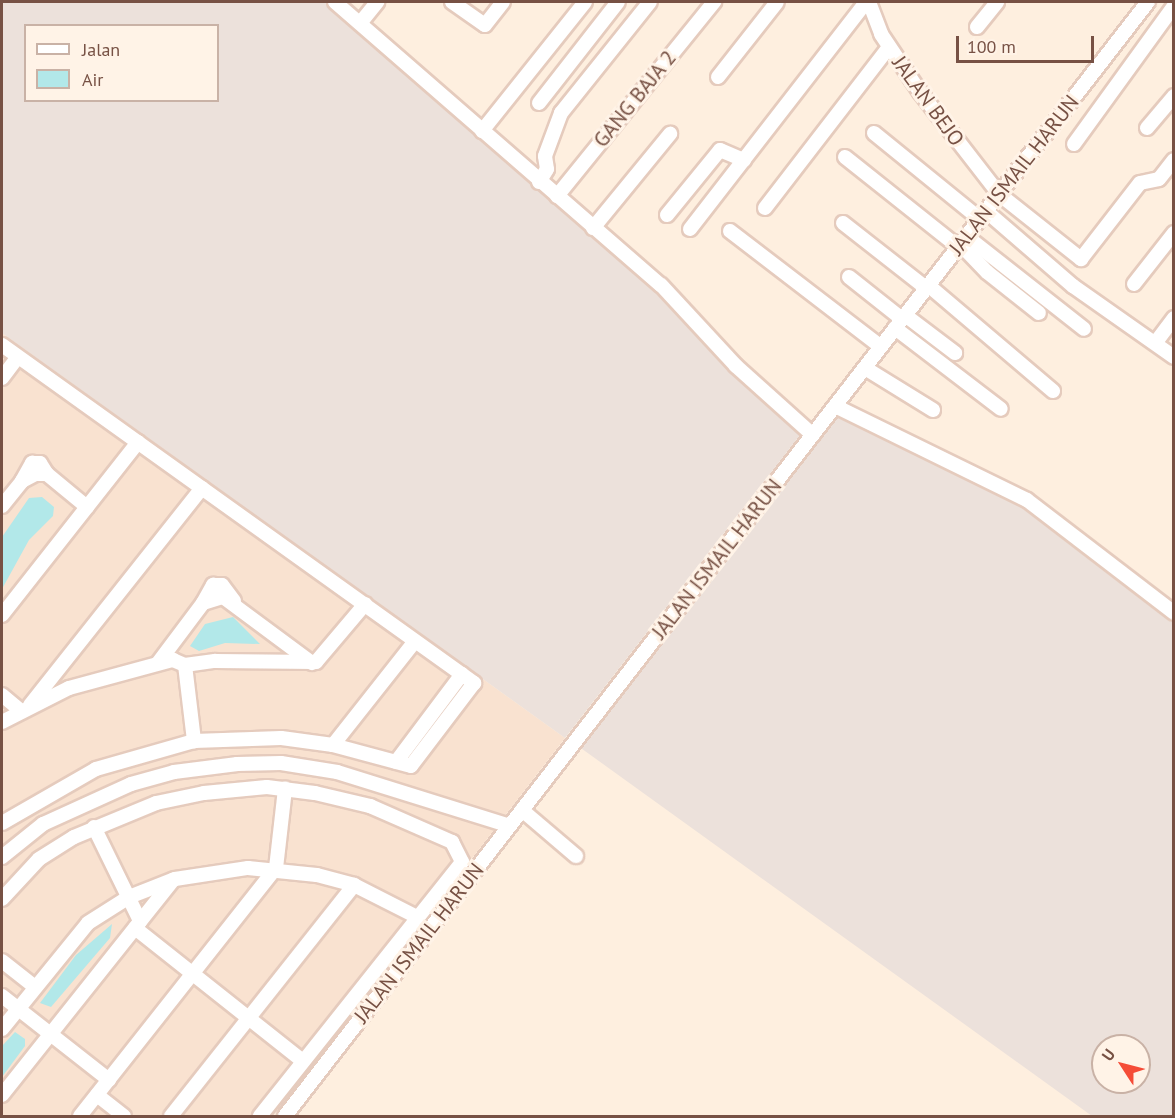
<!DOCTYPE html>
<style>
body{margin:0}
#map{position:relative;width:1175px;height:1118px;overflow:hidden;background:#feefdf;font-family:"PT Sans",sans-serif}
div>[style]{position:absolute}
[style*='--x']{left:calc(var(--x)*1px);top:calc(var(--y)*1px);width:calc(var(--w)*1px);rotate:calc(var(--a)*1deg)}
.residential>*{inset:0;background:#f9e2d0}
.industrial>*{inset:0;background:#ece1db}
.water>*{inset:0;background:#b2e8e9}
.roads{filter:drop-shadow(2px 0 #e5cbbd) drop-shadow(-2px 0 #e5cbbd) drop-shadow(0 2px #e5cbbd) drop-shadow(0 -2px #e5cbbd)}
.minor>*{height:14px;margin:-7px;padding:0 7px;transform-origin:7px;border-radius:7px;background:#fff}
span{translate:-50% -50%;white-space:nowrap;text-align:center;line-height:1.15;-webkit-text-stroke:6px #fff3e7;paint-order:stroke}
.street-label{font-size:21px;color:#775144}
.frame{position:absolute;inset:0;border:3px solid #775144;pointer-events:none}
.legend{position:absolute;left:24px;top:24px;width:195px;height:78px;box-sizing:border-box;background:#fff3e7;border:2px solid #c9b2a6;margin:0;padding:8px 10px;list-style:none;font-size:18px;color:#775144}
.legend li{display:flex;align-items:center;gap:12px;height:30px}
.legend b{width:30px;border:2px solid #c9b2a6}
.north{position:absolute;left:1091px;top:1034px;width:60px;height:60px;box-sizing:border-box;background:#fff3e7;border:2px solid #c9b2a6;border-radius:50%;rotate:306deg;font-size:16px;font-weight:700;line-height:24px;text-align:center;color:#775144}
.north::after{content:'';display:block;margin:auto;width:21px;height:27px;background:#f54c37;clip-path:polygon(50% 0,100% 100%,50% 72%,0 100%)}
.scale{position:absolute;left:956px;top:36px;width:138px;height:27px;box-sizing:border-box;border:3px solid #775144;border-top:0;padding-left:8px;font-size:18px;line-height:21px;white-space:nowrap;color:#775144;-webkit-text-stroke:4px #fff3e7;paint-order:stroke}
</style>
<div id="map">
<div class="residential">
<div style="clip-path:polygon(2px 333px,565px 738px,273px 1116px,2px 1116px)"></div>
</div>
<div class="industrial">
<div style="clip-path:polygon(evenodd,2px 2px,327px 2px,659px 285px,804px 430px,565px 738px,2px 333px,2px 2px,26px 26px,218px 26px,218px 100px,26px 100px,26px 26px)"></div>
<div style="clip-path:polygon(evenodd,840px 412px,1030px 501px,1173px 613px,1173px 1116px,1092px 1116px,578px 746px,840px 412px,1103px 1046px,1139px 1046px,1139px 1082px,1103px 1082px,1103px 1046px)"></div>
</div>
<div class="water">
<div style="clip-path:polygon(42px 497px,54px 507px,53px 516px,29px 540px,2px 589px,2px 537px,29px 498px)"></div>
<div style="clip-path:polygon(233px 617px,260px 644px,225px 643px,199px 651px,190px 646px,205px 624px)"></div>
<div style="clip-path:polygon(112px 924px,110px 938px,51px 1007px,40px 1003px,76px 955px)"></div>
<div style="clip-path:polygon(15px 1032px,25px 1039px,25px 1046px,2px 1077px,2px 1046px)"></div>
</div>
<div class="roads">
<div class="minor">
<div style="--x:335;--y:2;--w:432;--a:41"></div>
<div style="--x:661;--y:285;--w:110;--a:47.2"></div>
<div style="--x:736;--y:366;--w:103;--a:41.9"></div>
<div style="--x:452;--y:2;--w:40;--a:34.9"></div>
<div style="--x:485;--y:25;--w:29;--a:-52"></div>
<div style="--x:869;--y:2;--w:34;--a:69"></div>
<div style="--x:881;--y:34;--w:70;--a:56.1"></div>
<div style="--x:920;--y:92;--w:129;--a:52.2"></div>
<div style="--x:999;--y:194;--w:105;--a:38.4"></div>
<div style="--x:1081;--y:259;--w:96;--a:-52.2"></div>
<div style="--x:1140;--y:183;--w:19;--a:-12"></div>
<div style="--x:1159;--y:179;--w:24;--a:-52"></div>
<div style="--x:361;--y:22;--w:26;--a:-51"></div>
<div style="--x:977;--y:27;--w:32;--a:-51"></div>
<div style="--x:718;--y:77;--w:95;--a:-51.8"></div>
<div style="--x:539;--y:103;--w:128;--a:-52"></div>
<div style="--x:1147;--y:128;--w:42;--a:-49.8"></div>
<div style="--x:482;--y:131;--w:165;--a:-51.4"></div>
<div style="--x:874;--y:133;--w:136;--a:39.1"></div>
<div style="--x:1074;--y:144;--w:170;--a:-54.1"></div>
<div style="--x:845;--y:157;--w:144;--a:38.5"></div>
<div style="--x:539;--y:182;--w:15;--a:-58"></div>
<div style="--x:547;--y:169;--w:13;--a:-99"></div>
<div style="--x:545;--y:156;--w:46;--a:-69.6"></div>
<div style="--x:561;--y:113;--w:142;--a:-51.3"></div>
<div style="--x:557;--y:196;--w:250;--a:-51"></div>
<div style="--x:765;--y:208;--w:203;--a:-52.4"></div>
<div style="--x:986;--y:211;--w:115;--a:40.8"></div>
<div style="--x:1073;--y:286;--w:123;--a:35.1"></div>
<div style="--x:667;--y:215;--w:84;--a:-50.8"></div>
<div style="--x:720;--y:150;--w:26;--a:23"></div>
<div style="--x:843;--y:223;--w:105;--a:38.1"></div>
<div style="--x:593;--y:228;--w:122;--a:-50.7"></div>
<div style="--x:690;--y:229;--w:287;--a:-52.2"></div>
<div style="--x:730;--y:231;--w:190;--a:37.5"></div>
<div style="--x:966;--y:236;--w:150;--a:38.2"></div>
<div style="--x:960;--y:244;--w:39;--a:46"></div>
<div style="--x:987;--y:272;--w:66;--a:38.3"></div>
<div style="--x:849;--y:277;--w:68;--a:38.4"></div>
<div style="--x:1134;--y:284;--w:65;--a:-51.9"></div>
<div style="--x:928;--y:285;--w:164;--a:40.3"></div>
<div style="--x:905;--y:315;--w:63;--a:37.2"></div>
<div style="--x:895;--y:328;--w:133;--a:37.4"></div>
<div style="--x:1156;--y:342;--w:30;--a:-53"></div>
<div style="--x:2;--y:345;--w:581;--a:35.61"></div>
<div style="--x:474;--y:683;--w:104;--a:127.2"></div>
<div style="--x:411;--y:766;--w:81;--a:-164.9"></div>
<div style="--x:333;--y:745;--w:52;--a:-172.3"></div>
<div style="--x:281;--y:738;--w:87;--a:178"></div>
<div style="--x:194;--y:741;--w:102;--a:164.1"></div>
<div style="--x:96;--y:769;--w:108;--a:150.1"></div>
<div style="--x:865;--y:368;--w:80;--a:31.7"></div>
<div style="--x:2;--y:378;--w:26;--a:-53"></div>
<div style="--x:835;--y:406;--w:214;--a:26.1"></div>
<div style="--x:1027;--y:500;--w:185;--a:37.5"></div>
<div style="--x:22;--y:481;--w:21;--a:-61"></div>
<div style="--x:32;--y:463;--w:8;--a:0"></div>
<div style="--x:40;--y:463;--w:13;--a:58"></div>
<div style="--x:2;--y:506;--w:32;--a:-51"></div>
<div style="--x:22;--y:481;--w:15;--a:-28"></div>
<div style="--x:35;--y:474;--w:12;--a:0"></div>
<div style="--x:47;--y:474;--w:52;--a:39.5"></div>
<div style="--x:203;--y:603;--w:21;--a:-61"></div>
<div style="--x:213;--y:585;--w:9;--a:0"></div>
<div style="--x:222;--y:585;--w:20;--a:53"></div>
<div style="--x:2;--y:615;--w:220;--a:-51.8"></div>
<div style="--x:158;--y:663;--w:75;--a:-53.1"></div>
<div style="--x:203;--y:603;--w:21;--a:-17"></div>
<div style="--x:223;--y:597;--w:111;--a:36.6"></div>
<div style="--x:185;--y:665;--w:77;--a:83.2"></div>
<div style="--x:2;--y:695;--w:25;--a:40"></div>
<div style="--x:30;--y:705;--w:277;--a:-51.6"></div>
<div style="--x:2;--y:722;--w:75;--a:-26.9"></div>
<div style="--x:69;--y:688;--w:108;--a:-15.1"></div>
<div style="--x:173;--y:660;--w:13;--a:23"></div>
<div style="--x:185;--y:665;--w:30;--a:-8"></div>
<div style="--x:215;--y:661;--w:101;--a:0.6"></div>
<div style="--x:316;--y:662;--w:76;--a:-49.8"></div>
<div style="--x:333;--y:745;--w:132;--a:-51.7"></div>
<div style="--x:396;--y:762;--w:110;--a:-53.1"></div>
<div style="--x:522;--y:810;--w:71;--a:40.4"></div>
<div style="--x:94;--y:827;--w:105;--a:63.9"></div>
<div style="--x:2;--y:857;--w:53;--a:-38.8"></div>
<div style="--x:43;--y:824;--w:97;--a:-24.4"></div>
<div style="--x:131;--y:784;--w:45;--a:-15.6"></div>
<div style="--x:174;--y:772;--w:64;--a:-7.2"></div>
<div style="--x:237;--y:764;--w:44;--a:-1.3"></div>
<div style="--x:281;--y:763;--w:57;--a:9.1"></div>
<div style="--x:337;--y:772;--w:181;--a:17.3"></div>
<div style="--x:2;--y:899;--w:54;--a:-47.2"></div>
<div style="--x:39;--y:859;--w:41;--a:-32.2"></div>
<div style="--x:74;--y:837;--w:89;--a:-22.5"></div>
<div style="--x:156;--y:803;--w:49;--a:-11.8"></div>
<div style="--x:204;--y:793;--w:63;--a:-5.4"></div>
<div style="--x:267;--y:787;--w:48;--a:7.1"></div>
<div style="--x:315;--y:793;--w:57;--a:13.3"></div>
<div style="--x:370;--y:806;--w:90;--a:23.7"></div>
<div style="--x:452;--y:842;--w:22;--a:63"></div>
<div style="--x:462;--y:862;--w:325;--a:128.5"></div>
<div style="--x:135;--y:928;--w:214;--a:38.4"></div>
<div style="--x:2;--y:961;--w:42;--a:38.2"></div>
<div style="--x:2;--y:996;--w:136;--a:38.1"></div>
<div style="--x:2;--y:1029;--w:136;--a:-50.9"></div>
<div style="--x:88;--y:923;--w:49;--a:-32.4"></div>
<div style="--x:129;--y:897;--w:49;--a:-21.4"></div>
<div style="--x:175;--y:879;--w:74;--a:-8.6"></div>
<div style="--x:248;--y:868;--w:69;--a:5.8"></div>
<div style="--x:317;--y:875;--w:38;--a:15"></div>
<div style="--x:354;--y:885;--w:71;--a:26.9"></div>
<div style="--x:2;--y:1095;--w:275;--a:-51.5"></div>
<div style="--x:97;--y:1095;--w:34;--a:38"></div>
<div style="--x:80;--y:1116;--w:316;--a:-51.7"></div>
<div style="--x:276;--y:868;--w:80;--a:-83.5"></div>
<div style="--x:171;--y:1116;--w:295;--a:-51.6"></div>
<div style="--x:285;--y:1116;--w:1409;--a:-52.24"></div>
</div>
</div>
<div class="street-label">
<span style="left:635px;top:99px;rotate:-51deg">GANG BAJA 2</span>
<span style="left:928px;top:101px;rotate:54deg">JALAN BEJO</span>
<span style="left:1014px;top:175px;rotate:-52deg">JALAN ISMAIL HARUN</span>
<span style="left:717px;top:559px;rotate:-52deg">JALAN ISMAIL HARUN</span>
<span style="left:419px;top:943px;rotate:-52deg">JALAN ISMAIL HARUN</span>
</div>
<div class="frame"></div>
<ul class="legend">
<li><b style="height:8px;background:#fff"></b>Jalan</li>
<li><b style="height:16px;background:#b2e8e9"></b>Air</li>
</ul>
<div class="north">U</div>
<div class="scale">100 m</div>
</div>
